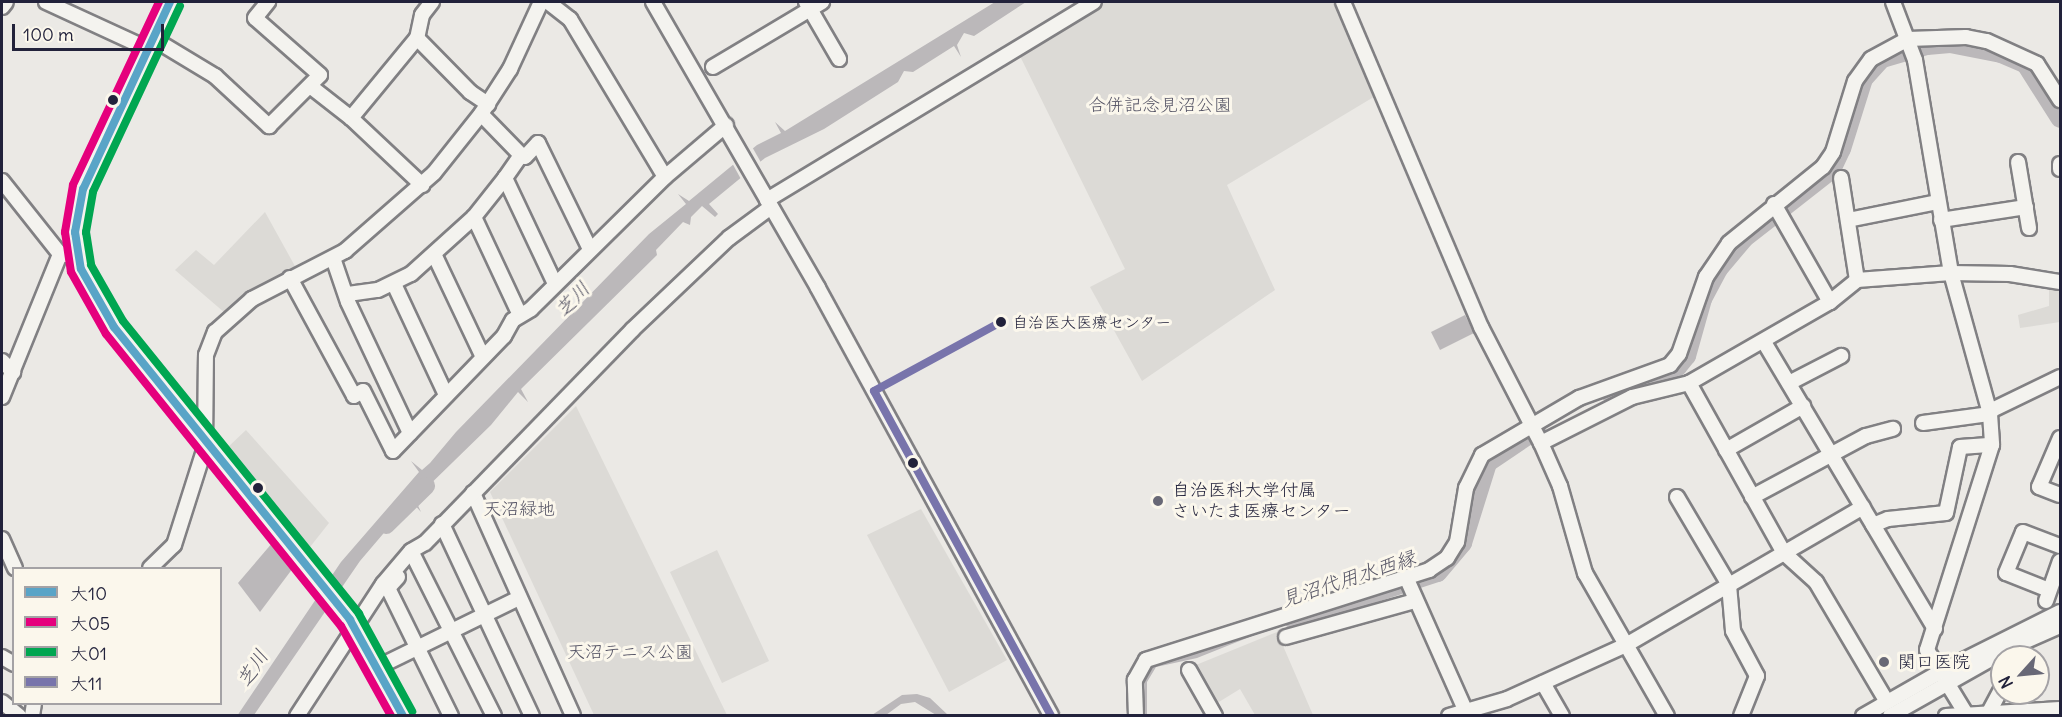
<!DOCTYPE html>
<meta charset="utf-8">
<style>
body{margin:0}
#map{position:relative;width:2062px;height:717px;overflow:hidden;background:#ebe9e5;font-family:Delius,"Klee One",sans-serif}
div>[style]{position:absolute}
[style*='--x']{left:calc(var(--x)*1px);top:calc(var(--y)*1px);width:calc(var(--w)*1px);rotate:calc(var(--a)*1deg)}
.green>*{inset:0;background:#dcdad6}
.water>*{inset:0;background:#bbb8ba}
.pier>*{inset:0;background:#ebe9e5}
.river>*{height:18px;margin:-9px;padding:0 9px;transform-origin:9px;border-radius:9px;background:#bbb8ba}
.roads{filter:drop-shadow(2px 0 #818083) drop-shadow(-2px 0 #818083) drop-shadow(0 2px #818083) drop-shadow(0 -2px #818083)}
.minor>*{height:14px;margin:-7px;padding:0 7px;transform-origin:7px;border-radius:7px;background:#f4f3ef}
.major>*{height:16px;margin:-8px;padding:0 8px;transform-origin:8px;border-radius:8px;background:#f4f3ef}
.bus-1>*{height:8px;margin:-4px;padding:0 4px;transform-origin:4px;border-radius:4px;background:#59a4c7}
.bus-2>*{height:8px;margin:-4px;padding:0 4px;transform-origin:4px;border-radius:4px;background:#e5007d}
.bus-3>*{height:8px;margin:-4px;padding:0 4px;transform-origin:4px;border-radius:4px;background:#00a651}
.bus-4>*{height:8px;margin:-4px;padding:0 4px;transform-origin:4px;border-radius:4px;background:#7874ab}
.dots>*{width:16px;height:16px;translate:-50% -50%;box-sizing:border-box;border:3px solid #fbf7ec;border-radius:50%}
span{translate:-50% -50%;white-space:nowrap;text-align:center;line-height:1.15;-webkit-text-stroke:6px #fbf7ec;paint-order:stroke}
.bus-label{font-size:16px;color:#22223b}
.left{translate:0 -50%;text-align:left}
.park-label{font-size:18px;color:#565566}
.poi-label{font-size:18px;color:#22223b}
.water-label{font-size:20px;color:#575666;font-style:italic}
.frame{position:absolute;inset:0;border:3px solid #22223b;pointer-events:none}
.legend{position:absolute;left:12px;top:567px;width:210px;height:138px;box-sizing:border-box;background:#fbf7ec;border:2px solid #a4a2a5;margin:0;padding:8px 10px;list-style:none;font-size:18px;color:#22223b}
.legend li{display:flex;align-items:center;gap:12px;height:30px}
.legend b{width:30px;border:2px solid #a4a2a5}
.north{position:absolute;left:1990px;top:645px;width:60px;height:60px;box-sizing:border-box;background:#fbf7ec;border:2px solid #a4a2a5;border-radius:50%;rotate:243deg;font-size:16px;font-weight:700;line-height:24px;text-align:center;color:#22223b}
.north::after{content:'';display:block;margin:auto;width:21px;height:27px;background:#686876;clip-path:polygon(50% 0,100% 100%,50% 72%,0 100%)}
.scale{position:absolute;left:12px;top:24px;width:152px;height:27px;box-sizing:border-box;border:3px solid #22223b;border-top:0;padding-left:8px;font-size:18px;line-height:21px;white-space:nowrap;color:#22223b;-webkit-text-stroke:4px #fbf7ec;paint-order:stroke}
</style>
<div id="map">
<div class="green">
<div style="clip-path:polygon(1100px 2px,1336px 2px,1377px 95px,1227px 185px,1275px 290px,1142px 381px,1090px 287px,1125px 269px,1018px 52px)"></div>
<div style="clip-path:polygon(265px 212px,296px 268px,266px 282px,225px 313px,175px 270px,196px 250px,214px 265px)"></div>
<div style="clip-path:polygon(2049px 285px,2060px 287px,2060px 322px,2020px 328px,2018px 315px,2049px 306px)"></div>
<div style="clip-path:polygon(576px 406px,727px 715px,594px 715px,490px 492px)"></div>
<div style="clip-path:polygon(246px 430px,329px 523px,310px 547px,226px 449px)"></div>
<div style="clip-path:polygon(921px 509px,1007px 660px,949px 692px,867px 535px)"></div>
<div style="clip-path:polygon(717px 550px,769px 661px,722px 683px,670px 572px)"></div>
<div style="clip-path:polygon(1277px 632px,1313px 715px,1255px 715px,1240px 689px,1214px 705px,1191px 667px)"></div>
</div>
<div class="water">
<div style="clip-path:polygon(995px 2px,1026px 2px,974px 36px,964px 33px,957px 45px,961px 57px,954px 46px,913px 72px,904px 71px,898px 82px,824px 129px,765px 158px,709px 204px,718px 214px,715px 217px,702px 206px,691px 217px,690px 225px,683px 222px,656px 250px,657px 255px,521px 389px,528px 402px,518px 392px,491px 425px,415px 499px,421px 512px,412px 502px,404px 504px,400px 514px,360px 561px,254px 715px,237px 716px,341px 562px,419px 472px,411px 461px,422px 470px,430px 463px,456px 432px,649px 234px,686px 204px,678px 194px,689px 201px,757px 145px,781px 133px,775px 122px,785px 131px)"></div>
<div style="clip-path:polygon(1465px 315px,1474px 333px,1440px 350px,1431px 332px)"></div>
<div style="clip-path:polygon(273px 542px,293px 568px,260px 612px,238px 583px)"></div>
<div style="clip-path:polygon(1264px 623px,1267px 630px,1197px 658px,1156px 667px,1147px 682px,1147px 715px,1139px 716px,1139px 683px,1148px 664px)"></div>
<div style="clip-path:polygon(917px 694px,930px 698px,948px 715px,936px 715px,915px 702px,901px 704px,886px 715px,872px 715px,902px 695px)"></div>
</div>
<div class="pier">
<div style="clip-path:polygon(751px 145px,763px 166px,742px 181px,731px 161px)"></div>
</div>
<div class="river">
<div style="--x:1609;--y:393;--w:63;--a:-17.6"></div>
<div style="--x:1669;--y:374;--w:11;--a:-38"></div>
<div style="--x:1678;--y:367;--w:14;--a:-51"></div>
<div style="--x:1687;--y:356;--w:59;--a:-74.3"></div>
<div style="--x:1703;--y:299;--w:34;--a:-62"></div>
<div style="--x:1719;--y:269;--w:39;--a:-50"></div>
<div style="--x:1744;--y:239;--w:112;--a:-38.1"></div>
<div style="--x:1832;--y:170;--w:23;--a:-65"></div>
<div style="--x:1842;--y:149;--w:73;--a:-72.6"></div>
<div style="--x:1864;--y:79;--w:27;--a:-48"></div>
<div style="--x:1882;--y:59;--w:47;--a:-16.1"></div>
<div style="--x:1927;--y:46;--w:23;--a:-5"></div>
<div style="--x:1950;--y:44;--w:52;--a:11.1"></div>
<div style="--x:2001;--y:54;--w:26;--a:23"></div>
<div style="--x:2025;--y:64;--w:65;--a:57.5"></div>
<div style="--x:386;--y:525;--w:56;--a:-44.3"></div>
<div style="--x:1293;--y:620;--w:152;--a:-18"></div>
<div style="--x:1438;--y:573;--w:39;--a:-50"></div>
<div style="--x:1463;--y:543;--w:84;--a:-72.6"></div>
<div style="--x:1488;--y:463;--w:59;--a:-34"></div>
</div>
<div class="roads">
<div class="minor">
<div style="--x:46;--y:2;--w:112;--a:24.7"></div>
<div style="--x:432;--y:2;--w:16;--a:128"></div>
<div style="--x:422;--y:15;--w:24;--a:102"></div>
<div style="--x:417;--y:38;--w:76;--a:45.5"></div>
<div style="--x:470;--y:92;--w:22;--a:34"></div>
<div style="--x:548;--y:2;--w:28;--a:38"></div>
<div style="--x:570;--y:19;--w:184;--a:59"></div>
<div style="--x:653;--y:2;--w:330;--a:60"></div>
<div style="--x:818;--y:288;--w:487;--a:61.4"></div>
<div style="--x:806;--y:2;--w:66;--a:59.9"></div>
<div style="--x:1343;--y:2;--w:353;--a:67"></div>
<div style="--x:1481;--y:327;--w:131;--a:62.7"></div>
<div style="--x:1541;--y:443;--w:47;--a:66.2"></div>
<div style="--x:1560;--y:486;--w:91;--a:74"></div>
<div style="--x:1585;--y:573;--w:165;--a:60.2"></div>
<div style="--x:1893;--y:2;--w:62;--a:69.2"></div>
<div style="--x:1915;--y:60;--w:216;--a:80.4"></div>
<div style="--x:1951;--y:273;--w:146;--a:74.5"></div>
<div style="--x:1990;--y:414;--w:31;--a:86"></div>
<div style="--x:1992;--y:445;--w:215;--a:107.6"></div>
<div style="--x:1927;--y:650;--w:75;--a:58.6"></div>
<div style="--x:2;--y:7;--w:6;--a:-51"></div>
<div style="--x:152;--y:38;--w:74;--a:31.1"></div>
<div style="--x:215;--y:76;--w:74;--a:42.8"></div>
<div style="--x:269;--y:126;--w:72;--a:-45"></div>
<div style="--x:320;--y:75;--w:86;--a:-138.8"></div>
<div style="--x:255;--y:18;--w:21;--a:-51"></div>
<div style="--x:713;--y:67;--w:127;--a:-30.8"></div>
<div style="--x:310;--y:86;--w:52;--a:38"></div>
<div style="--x:351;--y:118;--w:98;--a:43.3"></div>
<div style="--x:351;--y:118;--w:104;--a:-50.5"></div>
<div style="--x:521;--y:155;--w:4;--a:27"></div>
<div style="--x:525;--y:157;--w:19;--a:-47"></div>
<div style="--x:538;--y:143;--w:118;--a:63.9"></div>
<div style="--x:2018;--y:162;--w:67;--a:80.5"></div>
<div style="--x:2060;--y:164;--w:5;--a:90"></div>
<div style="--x:505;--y:178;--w:117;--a:64.7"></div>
<div style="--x:1841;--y:178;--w:103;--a:81.1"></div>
<div style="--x:2;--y:181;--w:93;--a:51.5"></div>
<div style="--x:60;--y:254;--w:7;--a:8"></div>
<div style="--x:767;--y:200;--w:382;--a:-31.2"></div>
<div style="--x:1774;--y:204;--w:113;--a:60.3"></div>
<div style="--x:474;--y:217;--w:108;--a:64.9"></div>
<div style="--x:1848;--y:220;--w:92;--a:-11.3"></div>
<div style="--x:1941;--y:220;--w:86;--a:-8.7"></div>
<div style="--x:434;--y:254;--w:114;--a:64.6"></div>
<div style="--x:333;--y:258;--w:46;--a:71.2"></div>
<div style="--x:348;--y:302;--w:145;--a:64.7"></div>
<div style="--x:290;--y:278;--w:134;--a:61.5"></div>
<div style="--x:354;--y:396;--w:10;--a:-29"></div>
<div style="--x:363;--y:391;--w:67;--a:63.4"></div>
<div style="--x:393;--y:451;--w:160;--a:-46"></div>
<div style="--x:504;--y:336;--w:18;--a:-61"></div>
<div style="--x:513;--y:320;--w:21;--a:-31"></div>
<div style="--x:531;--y:309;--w:188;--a:-44.6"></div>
<div style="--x:665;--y:177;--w:80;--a:-40.4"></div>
<div style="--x:394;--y:284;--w:123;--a:64.9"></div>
<div style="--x:348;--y:294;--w:30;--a:-8"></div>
<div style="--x:378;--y:290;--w:37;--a:-26"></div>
<div style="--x:411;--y:274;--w:85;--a:-42.1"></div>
<div style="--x:474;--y:217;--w:50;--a:-51.5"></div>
<div style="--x:505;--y:178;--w:28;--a:-55"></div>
<div style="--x:521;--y:155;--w:57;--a:-134.3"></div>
<div style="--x:1764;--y:342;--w:334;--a:59.2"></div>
<div style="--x:2;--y:361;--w:16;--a:45"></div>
<div style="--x:1689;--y:383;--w:195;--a:60.8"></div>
<div style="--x:1784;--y:553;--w:43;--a:42.2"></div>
<div style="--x:1816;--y:582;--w:139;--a:59.4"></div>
<div style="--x:1789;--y:383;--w:59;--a:-27.4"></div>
<div style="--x:2;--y:397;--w:154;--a:-67.9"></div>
<div style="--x:1990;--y:411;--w:78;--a:-25.9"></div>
<div style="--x:1923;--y:423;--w:68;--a:-7.7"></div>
<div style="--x:2060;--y:438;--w:53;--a:113.2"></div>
<div style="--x:2039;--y:487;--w:22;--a:21"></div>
<div style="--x:1541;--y:443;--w:102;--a:-26.8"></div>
<div style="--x:1632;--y:397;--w:59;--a:-13.8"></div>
<div style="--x:1689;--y:383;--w:163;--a:-29.9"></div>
<div style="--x:1830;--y:302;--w:35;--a:-39"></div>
<div style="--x:1857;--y:280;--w:94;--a:-4.3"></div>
<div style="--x:1951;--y:273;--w:59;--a:1"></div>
<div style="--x:2010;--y:274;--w:51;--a:9.1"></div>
<div style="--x:1726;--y:450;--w:89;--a:-29.7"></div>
<div style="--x:473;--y:493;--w:244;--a:65.8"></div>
<div style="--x:1677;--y:497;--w:102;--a:59.4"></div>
<div style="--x:1729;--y:585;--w:46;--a:85"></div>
<div style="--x:1733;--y:631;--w:51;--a:61.9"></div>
<div style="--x:1757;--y:676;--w:43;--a:111.8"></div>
<div style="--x:1752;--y:497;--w:129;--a:-28.2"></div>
<div style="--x:1866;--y:436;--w:28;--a:-15"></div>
<div style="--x:442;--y:524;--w:212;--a:64.9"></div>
<div style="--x:1873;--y:525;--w:16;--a:-22"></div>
<div style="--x:1888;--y:519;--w:58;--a:-5.9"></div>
<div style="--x:1946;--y:513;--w:67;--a:-78"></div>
<div style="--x:1960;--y:447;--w:32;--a:-4"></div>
<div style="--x:2;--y:539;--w:32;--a:66"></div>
<div style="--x:414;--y:557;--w:178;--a:63.3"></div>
<div style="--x:150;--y:568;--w:33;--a:-44"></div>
<div style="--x:174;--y:545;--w:103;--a:-72.4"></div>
<div style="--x:205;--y:447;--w:92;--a:-89.4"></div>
<div style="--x:206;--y:355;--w:25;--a:-69"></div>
<div style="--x:215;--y:332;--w:50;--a:-41.7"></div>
<div style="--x:252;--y:299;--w:105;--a:-27.3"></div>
<div style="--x:345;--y:251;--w:118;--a:-41.2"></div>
<div style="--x:434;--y:173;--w:75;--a:-51.5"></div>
<div style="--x:481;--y:114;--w:54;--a:-57.2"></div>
<div style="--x:510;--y:69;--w:74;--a:-65.2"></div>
<div style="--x:398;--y:577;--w:15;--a:132"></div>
<div style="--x:388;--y:588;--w:143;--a:63.8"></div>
<div style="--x:1406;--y:577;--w:152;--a:66"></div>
<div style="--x:2049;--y:590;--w:46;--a:-158.4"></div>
<div style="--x:2006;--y:573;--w:44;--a:-67.5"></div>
<div style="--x:2023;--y:532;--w:40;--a:21"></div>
<div style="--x:2046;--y:601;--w:42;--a:-70.7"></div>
<div style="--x:1286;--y:637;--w:134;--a:-15.6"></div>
<div style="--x:2;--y:657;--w:14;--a:30"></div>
<div style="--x:378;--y:667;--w:157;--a:-26.1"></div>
<div style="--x:1189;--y:670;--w:53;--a:60.5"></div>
<div style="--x:1543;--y:683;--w:38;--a:60"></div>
<div style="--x:2;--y:702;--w:22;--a:39"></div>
<div style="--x:32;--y:716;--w:12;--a:-81"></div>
<div style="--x:297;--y:716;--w:158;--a:-56.9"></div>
<div style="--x:383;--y:584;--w:43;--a:-49.7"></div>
<div style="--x:411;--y:551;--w:16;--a:-30"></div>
<div style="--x:425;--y:543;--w:297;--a:-45.8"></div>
<div style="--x:632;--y:330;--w:134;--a:-43.5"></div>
<div style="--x:729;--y:238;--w:52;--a:-36.4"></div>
<div style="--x:1136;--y:716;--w:36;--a:-92"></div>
<div style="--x:1135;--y:680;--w:23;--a:-61"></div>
<div style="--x:1146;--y:660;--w:297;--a:-17.6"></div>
<div style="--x:1429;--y:570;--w:22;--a:-34"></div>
<div style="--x:1447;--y:558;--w:19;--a:-58"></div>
<div style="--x:1457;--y:542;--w:55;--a:-80.5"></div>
<div style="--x:1466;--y:488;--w:37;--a:-64"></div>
<div style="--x:1482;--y:455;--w:113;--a:-30.4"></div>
<div style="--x:1579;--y:398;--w:97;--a:-19.9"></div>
<div style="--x:1670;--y:365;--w:14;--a:-51"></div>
<div style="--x:1679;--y:354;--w:82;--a:-70.7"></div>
<div style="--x:1706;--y:277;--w:41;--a:-55.9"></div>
<div style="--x:1729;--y:243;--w:121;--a:-39"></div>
<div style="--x:1823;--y:167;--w:18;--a:-56"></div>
<div style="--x:1833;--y:152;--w:74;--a:-72.8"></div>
<div style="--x:1855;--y:81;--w:27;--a:-54"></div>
<div style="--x:1871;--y:59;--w:42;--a:-28.4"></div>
<div style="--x:1908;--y:39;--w:58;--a:-2"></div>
<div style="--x:1966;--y:37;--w:21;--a:11"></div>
<div style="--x:1987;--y:41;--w:55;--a:24.7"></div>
<div style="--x:2037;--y:64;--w:43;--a:57.4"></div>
<div style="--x:1449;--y:716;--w:60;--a:-16.3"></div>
<div style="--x:1507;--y:699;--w:131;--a:-24.4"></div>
<div style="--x:1626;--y:645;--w:274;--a:-30.2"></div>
<div style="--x:1863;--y:716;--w:89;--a:-29.7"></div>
<div style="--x:1940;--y:672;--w:134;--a:-26.6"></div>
<div style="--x:1890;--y:716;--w:140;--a:-29.5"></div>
<div style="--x:2012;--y:647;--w:52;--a:-23.6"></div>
<div style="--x:1946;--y:716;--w:114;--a:-3.5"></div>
<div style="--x:1987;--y:716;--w:32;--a:-62"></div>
</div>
<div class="major">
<div style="--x:170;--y:2;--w:206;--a:114.9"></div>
<div style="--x:83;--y:189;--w:44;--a:100.5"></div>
<div style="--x:75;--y:232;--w:37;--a:81"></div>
<div style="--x:81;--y:269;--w:67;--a:60.4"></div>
<div style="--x:114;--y:327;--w:376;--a:51.1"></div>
<div style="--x:350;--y:620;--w:110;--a:61.1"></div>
</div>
</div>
<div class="bus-1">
<div style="--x:170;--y:2;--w:206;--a:114.9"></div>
<div style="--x:83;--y:189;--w:44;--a:100.5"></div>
<div style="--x:75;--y:232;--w:37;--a:81"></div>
<div style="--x:81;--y:269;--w:67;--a:60.4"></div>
<div style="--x:114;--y:327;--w:376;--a:51.1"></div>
<div style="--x:350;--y:620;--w:110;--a:61.1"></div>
</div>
<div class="bus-2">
<div style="--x:159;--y:2;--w:202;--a:115.2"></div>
<div style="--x:73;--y:185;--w:48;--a:99.7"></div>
<div style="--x:65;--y:232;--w:40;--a:81.5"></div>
<div style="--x:71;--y:272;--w:71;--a:60.6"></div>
<div style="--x:106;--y:334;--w:375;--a:51.2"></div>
<div style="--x:341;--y:626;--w:103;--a:60.9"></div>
</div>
<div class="bus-3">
<div style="--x:180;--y:6;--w:205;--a:115.1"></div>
<div style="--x:93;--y:192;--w:41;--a:99.9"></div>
<div style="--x:86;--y:232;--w:33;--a:81"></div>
<div style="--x:91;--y:265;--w:64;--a:60.3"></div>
<div style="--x:123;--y:321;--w:376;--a:51.1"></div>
<div style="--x:359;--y:614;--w:111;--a:61.3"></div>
</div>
<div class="bus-4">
<div style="--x:874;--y:391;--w:370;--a:61.4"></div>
<div style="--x:874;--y:391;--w:145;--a:-28.5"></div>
</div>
<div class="dots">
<div style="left:113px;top:100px;background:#22223b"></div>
<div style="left:1001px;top:322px;background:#22223b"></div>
<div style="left:913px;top:463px;background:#22223b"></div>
<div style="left:258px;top:488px;background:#22223b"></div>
<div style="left:1158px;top:501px;background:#686876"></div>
<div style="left:1884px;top:662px;background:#686876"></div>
</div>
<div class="bus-label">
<span class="left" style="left:1012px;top:322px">自治医大医療センター</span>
</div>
<div class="park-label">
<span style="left:1160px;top:105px">合併記念見沼公園</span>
<span style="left:519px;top:509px">天沼緑地</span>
<span style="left:630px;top:652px">天沼テニス公園</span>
</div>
<div class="poi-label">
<span class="left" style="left:1172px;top:501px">自治医科大学付属<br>さいたま医療センター</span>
<span class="left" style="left:1898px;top:662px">関口医院</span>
</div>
<div class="water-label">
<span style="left:572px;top:299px;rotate:-47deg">芝川</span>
<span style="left:1348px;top:578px;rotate:-18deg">見沼代用水西縁</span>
<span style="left:252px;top:668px;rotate:-58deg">芝川</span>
</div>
<div class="frame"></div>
<ul class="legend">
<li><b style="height:8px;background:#59a4c7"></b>大10</li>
<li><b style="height:8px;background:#e5007d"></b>大05</li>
<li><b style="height:8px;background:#00a651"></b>大01</li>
<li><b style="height:8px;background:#7874ab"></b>大11</li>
</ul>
<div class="north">N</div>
<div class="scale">100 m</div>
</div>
